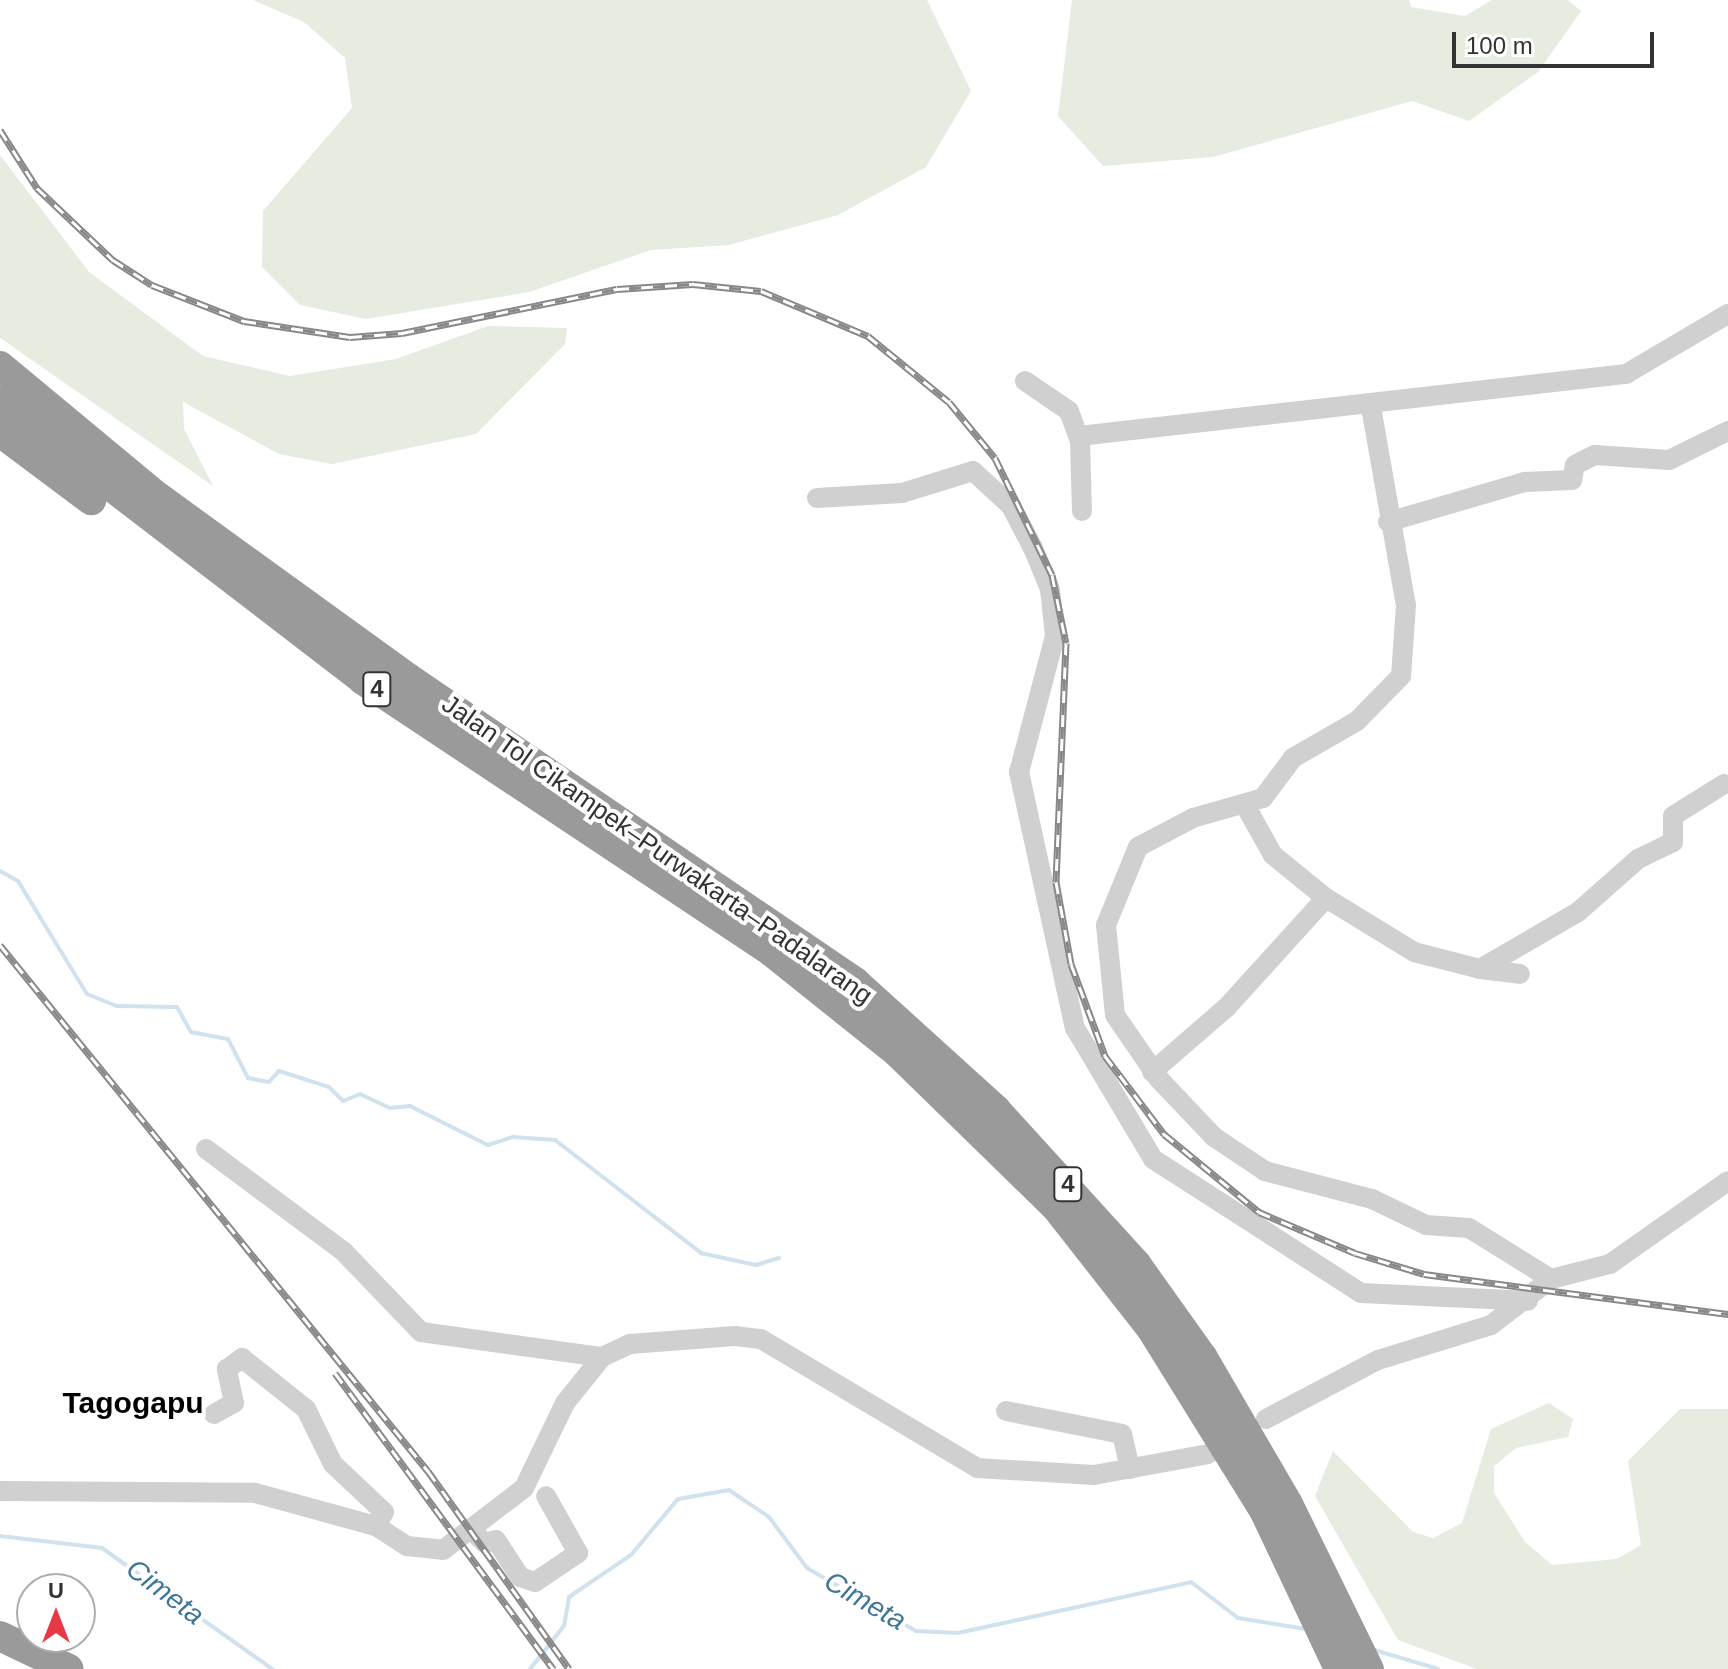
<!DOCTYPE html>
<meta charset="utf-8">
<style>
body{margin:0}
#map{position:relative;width:1728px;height:1669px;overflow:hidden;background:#fff;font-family:Arial,sans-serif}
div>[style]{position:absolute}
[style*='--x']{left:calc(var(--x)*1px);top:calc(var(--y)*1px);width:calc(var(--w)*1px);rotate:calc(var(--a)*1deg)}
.green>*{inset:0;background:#e6ecdf}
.stream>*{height:4px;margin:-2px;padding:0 2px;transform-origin:2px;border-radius:2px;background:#cfe2ee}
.minor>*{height:20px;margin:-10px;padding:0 10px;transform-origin:10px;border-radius:10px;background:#d0d0d0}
.highway>*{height:30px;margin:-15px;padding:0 15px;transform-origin:15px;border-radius:15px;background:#9a9a9a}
.rail>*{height:7px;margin-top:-3.5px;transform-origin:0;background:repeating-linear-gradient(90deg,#fff 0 12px,#888 0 24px);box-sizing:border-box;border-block:2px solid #888}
span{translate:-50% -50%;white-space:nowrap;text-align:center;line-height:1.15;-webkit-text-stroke:8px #fff;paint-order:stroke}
.shield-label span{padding:2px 6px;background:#fff;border:2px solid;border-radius:6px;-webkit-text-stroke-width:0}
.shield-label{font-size:24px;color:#333;font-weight:700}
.street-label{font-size:26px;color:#333}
.water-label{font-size:28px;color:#3f7597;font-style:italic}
.quarter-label{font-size:30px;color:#000;font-weight:700}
.north{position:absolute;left:16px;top:1573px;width:80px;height:80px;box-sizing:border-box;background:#fff;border:2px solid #adadad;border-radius:50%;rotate:0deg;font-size:22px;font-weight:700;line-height:32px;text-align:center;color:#333}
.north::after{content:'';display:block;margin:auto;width:28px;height:36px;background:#e63946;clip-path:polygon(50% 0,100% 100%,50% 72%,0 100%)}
.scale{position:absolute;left:1452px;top:32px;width:202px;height:36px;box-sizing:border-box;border:4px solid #333;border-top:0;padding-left:10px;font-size:24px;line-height:28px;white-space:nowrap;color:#333;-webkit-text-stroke:6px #fff;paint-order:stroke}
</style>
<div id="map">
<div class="green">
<div style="clip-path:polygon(253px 0,927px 0,971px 91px,926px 167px,838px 215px,729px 245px,651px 250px,529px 292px,366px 319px,300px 305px,262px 267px,263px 211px,352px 108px,345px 58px,304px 22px)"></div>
<div style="clip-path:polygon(1072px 0,1409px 0,1411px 7px,1465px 16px,1492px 0,1568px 0,1581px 11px,1538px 72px,1469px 121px,1412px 101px,1213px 157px,1103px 166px,1058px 116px)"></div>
<div style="clip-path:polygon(0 155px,89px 272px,203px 356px,290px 376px,396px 359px,488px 326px,567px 328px,565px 344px,476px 434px,332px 464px,279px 454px,183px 402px,184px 429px,213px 486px,0 338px)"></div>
<div style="clip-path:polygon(1549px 1403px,1573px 1419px,1568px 1437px,1516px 1448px,1494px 1466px,1494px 1493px,1525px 1542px,1552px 1565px,1617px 1559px,1641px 1545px,1628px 1461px,1680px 1409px,1728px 1409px,1728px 1669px,1477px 1669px,1398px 1640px,1315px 1496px,1333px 1451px,1413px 1532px,1433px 1538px,1462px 1523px,1491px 1429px)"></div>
</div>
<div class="stream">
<div style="--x:0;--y:871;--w:21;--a:29"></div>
<div style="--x:18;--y:881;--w:132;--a:58.6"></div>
<div style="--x:87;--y:994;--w:32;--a:22"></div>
<div style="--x:117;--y:1006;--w:60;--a:1"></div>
<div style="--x:177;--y:1007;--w:29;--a:61"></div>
<div style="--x:191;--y:1032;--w:38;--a:11"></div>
<div style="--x:228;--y:1039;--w:44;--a:62.9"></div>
<div style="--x:248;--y:1078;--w:21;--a:11"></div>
<div style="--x:269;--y:1082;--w:15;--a:-48"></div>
<div style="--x:279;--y:1071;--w:52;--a:17.7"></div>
<div style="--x:329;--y:1087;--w:20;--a:45"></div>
<div style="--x:343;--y:1101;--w:18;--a:-22"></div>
<div style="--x:360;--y:1094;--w:33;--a:25"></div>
<div style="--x:390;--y:1108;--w:20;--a:-6"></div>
<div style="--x:410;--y:1106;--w:87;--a:26.6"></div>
<div style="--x:488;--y:1145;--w:26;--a:-18"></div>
<div style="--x:513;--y:1137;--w:42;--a:4.1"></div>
<div style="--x:555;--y:1140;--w:185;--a:37.7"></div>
<div style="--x:701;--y:1253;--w:56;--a:12.3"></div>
<div style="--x:756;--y:1265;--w:24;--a:-17"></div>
<div style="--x:0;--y:1536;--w:103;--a:6.7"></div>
<div style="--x:102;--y:1548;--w:209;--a:35.4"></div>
<div style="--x:1371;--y:1649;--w:70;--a:16.6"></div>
<div style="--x:530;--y:1669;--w:55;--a:-51.7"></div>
<div style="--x:564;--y:1626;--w:29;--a:-80"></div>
<div style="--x:569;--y:1597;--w:75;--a:-34.1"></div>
<div style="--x:631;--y:1555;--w:73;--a:-50"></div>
<div style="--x:678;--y:1499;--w:52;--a:-10"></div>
<div style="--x:729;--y:1490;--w:48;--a:34"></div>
<div style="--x:769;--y:1517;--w:64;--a:53.3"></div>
<div style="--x:807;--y:1568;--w:126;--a:30"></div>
<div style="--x:916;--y:1631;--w:42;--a:2.7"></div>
<div style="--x:958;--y:1633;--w:239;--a:-12.3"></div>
<div style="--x:1191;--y:1582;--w:59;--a:37.5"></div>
<div style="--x:1238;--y:1618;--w:69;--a:9.2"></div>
</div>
<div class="minor">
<div style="--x:1025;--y:381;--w:53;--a:34.3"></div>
<div style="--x:1069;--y:411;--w:32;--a:70"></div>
<div style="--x:1080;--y:441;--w:70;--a:88.4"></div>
<div style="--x:1371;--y:407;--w:201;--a:80"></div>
<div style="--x:1406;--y:605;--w:71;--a:94"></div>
<div style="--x:1401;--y:676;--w:63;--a:134.4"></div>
<div style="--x:1357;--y:721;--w:74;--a:150"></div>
<div style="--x:1293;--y:758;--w:50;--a:126.9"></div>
<div style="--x:1263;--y:798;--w:73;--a:164.1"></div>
<div style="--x:1193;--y:818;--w:62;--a:152.2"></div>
<div style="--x:1138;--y:847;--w:84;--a:112.3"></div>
<div style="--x:1106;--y:925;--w:90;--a:84.3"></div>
<div style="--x:1115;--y:1015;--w:78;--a:55.5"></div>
<div style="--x:1159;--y:1079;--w:80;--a:46.5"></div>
<div style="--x:1214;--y:1137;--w:61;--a:33.7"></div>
<div style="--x:1265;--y:1171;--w:111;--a:14.7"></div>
<div style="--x:1372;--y:1199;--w:60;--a:25.7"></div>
<div style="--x:1426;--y:1225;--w:43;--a:4"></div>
<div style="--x:1469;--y:1228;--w:97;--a:31.9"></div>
<div style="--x:1079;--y:436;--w:551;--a:-6.47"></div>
<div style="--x:1626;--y:374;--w:118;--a:-30.5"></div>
<div style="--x:817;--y:498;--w:85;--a:-3.4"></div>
<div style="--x:902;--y:493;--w:74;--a:-17.2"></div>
<div style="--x:973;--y:471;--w:52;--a:42.6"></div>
<div style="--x:1011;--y:506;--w:47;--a:62.4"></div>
<div style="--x:1033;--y:548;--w:44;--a:67.5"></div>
<div style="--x:1050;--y:589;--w:47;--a:83.9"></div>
<div style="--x:1055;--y:636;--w:141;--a:104.8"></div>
<div style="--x:1019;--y:772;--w:262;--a:77.7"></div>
<div style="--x:1075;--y:1028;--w:152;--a:59.2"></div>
<div style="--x:1153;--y:1159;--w:247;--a:32.8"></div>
<div style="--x:1361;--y:1293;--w:167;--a:2.7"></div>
<div style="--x:1388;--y:522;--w:143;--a:-16.3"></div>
<div style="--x:1525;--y:482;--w:47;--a:-2.4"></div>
<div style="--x:1572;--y:480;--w:15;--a:-79"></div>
<div style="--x:1575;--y:465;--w:22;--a:-27"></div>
<div style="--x:1595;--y:455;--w:74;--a:3.9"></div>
<div style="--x:1669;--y:460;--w:66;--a:-26.2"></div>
<div style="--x:1245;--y:805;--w:57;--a:60.8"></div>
<div style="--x:1273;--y:855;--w:68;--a:39.1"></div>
<div style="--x:1326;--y:898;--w:103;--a:31.5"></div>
<div style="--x:1414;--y:952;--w:68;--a:14.4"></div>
<div style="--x:1480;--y:969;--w:113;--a:-30.2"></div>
<div style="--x:1578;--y:912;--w:80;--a:-41.5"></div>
<div style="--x:1638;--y:859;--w:39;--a:-26"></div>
<div style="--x:1673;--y:842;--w:26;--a:-90"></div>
<div style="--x:1673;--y:816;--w:60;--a:-32.1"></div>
<div style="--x:1480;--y:969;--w:40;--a:7.1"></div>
<div style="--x:1152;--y:1072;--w:99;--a:-40.9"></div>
<div style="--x:1227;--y:1007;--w:147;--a:-47.8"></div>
<div style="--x:206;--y:1149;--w:172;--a:36.7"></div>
<div style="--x:344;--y:1252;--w:111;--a:46.1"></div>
<div style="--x:421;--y:1332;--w:183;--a:7.9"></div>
<div style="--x:1006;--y:1411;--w:118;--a:11.2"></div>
<div style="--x:1122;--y:1434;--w:36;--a:77"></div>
<div style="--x:214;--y:1414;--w:23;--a:-29"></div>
<div style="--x:234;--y:1403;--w:35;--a:-102"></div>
<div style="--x:227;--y:1369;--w:19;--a:-36"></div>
<div style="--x:242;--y:1358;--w:82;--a:38.6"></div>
<div style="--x:306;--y:1409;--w:61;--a:63.9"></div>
<div style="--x:333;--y:1464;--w:70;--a:43.3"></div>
<div style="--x:384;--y:1512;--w:16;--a:120"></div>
<div style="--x:1266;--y:1419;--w:127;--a:-27.8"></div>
<div style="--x:1378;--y:1360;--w:118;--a:-17.2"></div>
<div style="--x:1491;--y:1325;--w:76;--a:-37.5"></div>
<div style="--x:1551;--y:1279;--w:61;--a:-14.3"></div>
<div style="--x:1610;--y:1264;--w:144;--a:-35.1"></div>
<div style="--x:0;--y:1491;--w:255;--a:0.4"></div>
<div style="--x:255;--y:1493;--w:125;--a:15.3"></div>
<div style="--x:376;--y:1526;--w:37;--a:33"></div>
<div style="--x:407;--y:1546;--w:36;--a:6"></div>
<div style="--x:443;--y:1550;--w:102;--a:-37.4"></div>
<div style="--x:524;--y:1488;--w:94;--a:-64.2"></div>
<div style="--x:565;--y:1403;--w:59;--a:-51.2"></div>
<div style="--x:602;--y:1357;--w:31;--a:-25"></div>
<div style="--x:630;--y:1344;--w:105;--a:-4.4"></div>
<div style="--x:735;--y:1336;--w:26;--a:7"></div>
<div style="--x:761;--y:1339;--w:252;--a:30.8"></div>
<div style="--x:977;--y:1468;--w:117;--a:3.4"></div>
<div style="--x:1094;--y:1475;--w:116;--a:-10.4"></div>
<div style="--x:471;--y:1530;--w:19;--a:43"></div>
<div style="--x:485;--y:1543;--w:11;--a:-15"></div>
<div style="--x:496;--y:1540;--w:44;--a:57"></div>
<div style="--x:520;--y:1577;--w:16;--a:18"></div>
<div style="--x:535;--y:1582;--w:52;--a:-34"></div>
<div style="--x:578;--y:1553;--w:65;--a:-119.3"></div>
</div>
<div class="highway">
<div style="--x:0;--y:366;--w:205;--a:39.7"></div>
<div style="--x:158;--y:497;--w:309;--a:35.9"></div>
<div style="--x:408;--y:678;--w:541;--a:34.22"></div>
<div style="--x:855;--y:982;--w:190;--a:42.2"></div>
<div style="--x:996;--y:1110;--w:208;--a:47.7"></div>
<div style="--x:1136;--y:1264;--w:115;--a:54.5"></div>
<div style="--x:1203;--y:1358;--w:169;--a:59.8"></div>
<div style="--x:1288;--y:1504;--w:184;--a:63.9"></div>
<div style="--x:0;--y:401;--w:458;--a:37.5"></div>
<div style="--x:363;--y:680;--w:491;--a:33.6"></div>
<div style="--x:772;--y:952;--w:161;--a:38.7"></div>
<div style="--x:898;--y:1053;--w:221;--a:44.3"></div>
<div style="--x:1056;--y:1207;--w:154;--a:51.9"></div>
<div style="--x:1151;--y:1328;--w:214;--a:58.2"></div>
<div style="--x:1264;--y:1510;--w:176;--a:64.7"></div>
<div style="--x:0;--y:432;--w:114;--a:36.8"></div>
<div style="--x:0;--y:1636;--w:76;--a:25.6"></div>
</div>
<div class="rail">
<div style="--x:0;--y:130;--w:69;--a:57.5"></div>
<div style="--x:37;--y:188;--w:105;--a:43.5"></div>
<div style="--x:113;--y:260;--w:46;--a:32.7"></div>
<div style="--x:152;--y:285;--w:99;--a:21.4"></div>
<div style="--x:244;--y:321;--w:107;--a:8.6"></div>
<div style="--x:350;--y:337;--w:52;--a:-4.4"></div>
<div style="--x:402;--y:333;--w:219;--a:-11.6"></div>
<div style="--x:617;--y:289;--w:76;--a:-3.8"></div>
<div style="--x:693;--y:284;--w:68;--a:5.9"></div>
<div style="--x:761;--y:291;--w:116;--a:22.8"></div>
<div style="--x:868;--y:336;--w:104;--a:39.2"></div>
<div style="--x:949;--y:402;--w:72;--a:50.6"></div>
<div style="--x:995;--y:458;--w:130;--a:64"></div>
<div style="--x:1052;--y:575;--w:69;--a:78.4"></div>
<div style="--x:1066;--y:643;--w:239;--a:92.4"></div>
<div style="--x:1056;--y:882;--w:83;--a:79.6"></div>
<div style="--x:1071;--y:964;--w:98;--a:69.7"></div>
<div style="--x:1105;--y:1056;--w:98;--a:52.9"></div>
<div style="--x:1164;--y:1134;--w:123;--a:39.4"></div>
<div style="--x:1259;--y:1212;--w:104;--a:23.1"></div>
<div style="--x:1355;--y:1253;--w:72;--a:16.9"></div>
<div style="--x:1424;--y:1274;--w:307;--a:7.5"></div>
<div style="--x:0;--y:945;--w:678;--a:50.87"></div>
<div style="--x:428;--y:1471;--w:243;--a:54.5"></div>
<div style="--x:335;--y:1373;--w:368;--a:53.6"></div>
</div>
<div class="shield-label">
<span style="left:377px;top:689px">4</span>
<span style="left:1068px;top:1184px">4</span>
</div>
<div class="street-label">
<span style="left:657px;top:850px;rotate:35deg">Jalan Tol Cikampek–Purwakarta–Padalarang</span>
</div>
<div class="water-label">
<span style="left:165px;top:1592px;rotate:37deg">Cimeta</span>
<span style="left:865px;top:1601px;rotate:30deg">Cimeta</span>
</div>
<div class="quarter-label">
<span style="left:133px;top:1403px">Tagogapu</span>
</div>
<div class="north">U</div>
<div class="scale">100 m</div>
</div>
